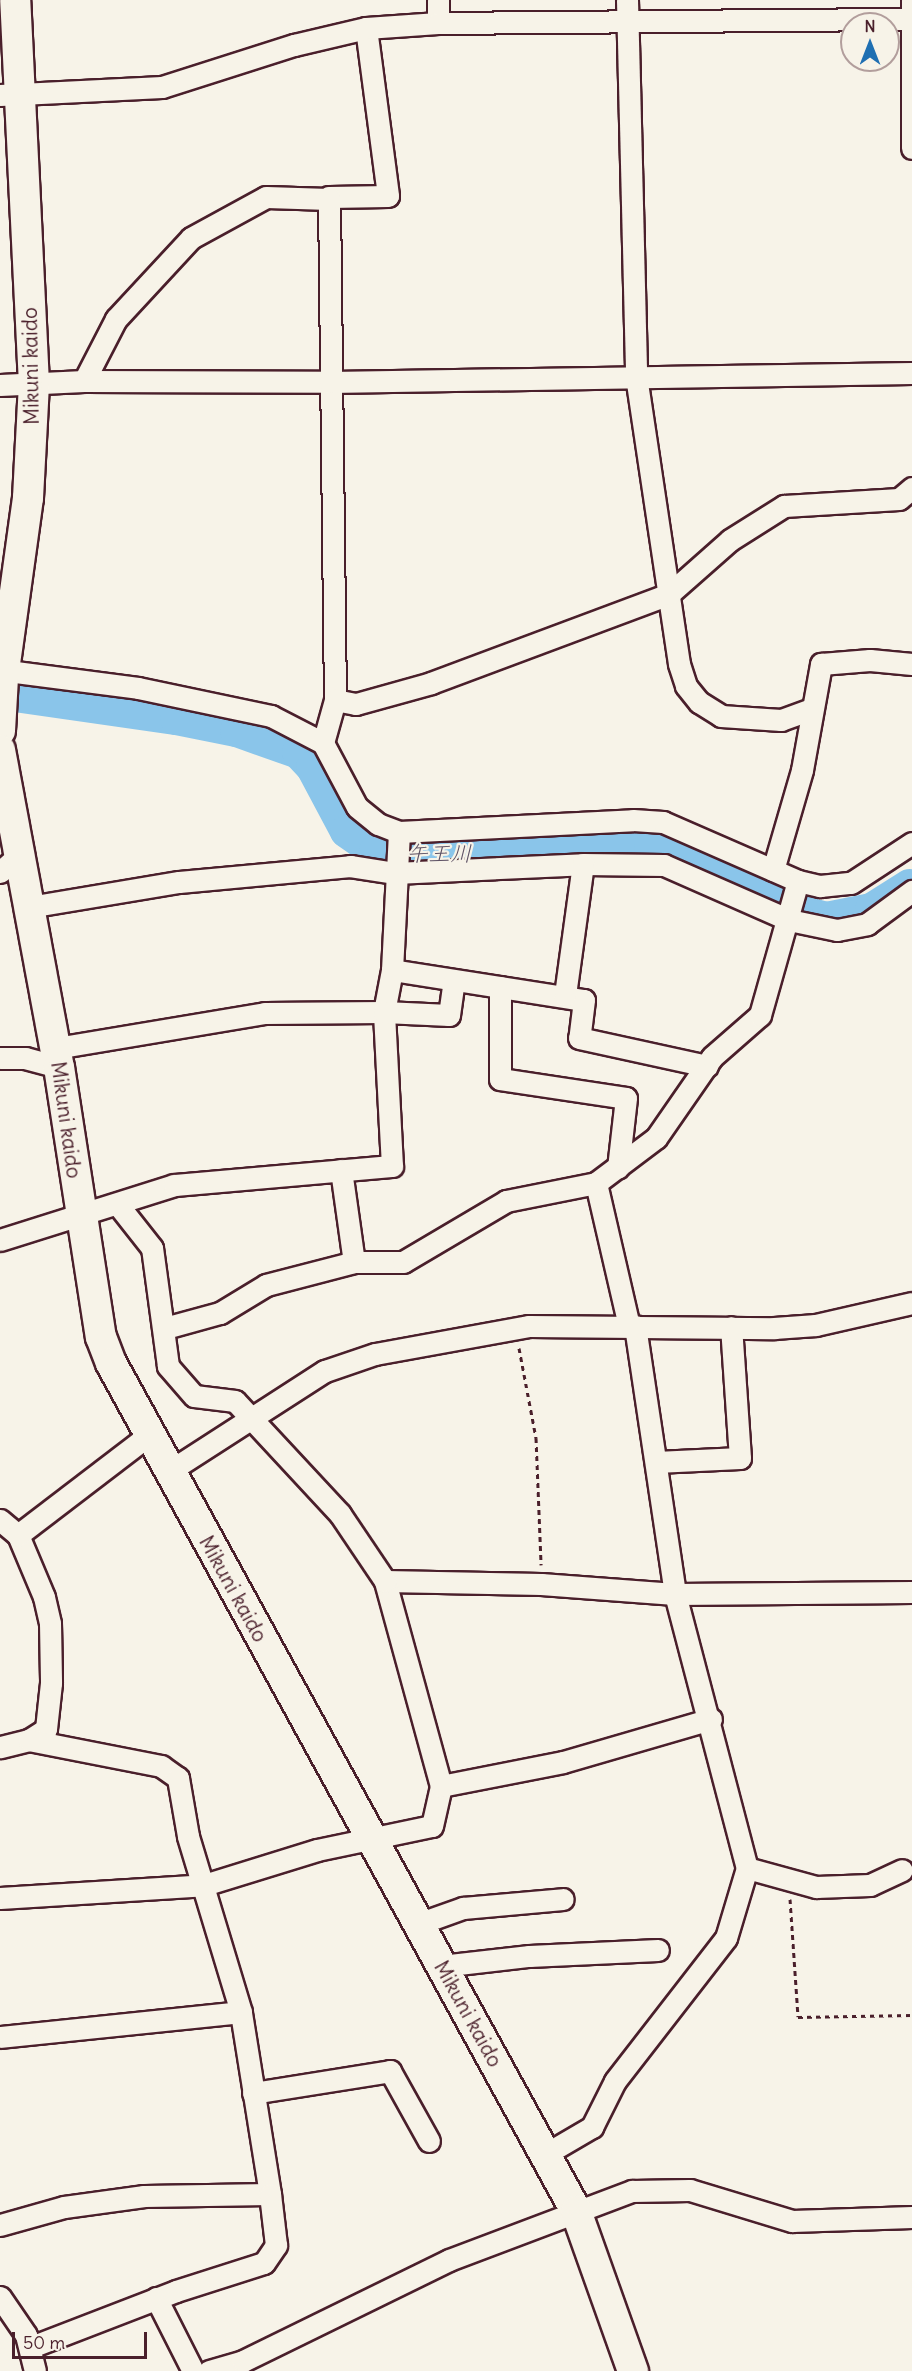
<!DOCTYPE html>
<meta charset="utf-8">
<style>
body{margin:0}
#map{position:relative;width:912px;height:2371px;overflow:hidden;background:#f7f3e8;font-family:Delius,"Klee One",sans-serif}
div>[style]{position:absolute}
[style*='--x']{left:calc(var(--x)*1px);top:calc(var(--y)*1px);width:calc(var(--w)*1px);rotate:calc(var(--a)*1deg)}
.river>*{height:33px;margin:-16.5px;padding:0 16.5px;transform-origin:16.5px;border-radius:16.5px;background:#8ac5ea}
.path>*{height:3px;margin-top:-1.5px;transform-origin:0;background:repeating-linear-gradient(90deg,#4a1f2b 0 4.5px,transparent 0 9px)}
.roads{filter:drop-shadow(2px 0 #4a1f2b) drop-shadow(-2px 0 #4a1f2b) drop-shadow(0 2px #4a1f2b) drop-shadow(0 -2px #4a1f2b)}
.street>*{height:21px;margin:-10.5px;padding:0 10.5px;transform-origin:10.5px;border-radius:10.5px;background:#f7f3e8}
.secondary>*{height:30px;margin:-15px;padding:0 15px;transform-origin:15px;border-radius:15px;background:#f7f3e8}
span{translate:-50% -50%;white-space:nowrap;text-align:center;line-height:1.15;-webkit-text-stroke:4.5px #f7f3e8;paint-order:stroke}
.street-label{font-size:21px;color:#4a1f2b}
.water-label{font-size:22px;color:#5d5164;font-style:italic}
.north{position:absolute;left:840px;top:12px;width:60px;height:60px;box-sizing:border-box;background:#f7f3e8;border:2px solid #b29e9c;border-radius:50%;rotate:0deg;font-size:16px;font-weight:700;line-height:24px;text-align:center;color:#4a1f2b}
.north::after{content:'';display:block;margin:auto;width:21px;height:27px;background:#1f6fb2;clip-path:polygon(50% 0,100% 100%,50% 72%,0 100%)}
.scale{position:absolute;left:12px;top:2332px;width:135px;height:27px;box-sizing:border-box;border:3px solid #4a1f2b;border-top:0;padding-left:8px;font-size:18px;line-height:21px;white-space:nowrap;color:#4a1f2b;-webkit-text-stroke:4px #f7f3e8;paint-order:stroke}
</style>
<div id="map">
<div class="river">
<div style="--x:0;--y:693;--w:178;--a:8.1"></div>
<div style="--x:176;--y:718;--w:61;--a:11.3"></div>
<div style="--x:236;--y:730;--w:66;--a:19.5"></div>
<div style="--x:298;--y:752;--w:21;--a:47"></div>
<div style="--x:312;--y:767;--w:72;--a:62"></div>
<div style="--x:346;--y:831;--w:35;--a:35"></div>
<div style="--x:375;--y:851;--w:52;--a:6.6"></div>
<div style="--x:427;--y:857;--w:223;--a:-3.1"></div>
<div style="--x:650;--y:845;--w:62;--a:19.9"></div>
<div style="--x:708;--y:866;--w:94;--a:27.1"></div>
<div style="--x:792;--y:909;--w:35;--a:15"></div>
<div style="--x:826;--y:918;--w:46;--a:-11.3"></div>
<div style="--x:871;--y:909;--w:45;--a:-32.3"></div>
</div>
<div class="path">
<div style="--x:519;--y:1348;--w:92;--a:79.3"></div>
<div style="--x:536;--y:1438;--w:127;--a:87.7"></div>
<div style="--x:790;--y:1899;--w:118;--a:86.1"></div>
<div style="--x:798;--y:2017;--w:114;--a:-1"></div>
</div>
<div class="roads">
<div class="street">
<div style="--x:438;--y:0;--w:23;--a:90"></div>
<div style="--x:627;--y:0;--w:376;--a:88.6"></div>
<div style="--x:636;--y:376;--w:291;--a:81.5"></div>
<div style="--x:679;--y:664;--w:23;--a:72"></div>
<div style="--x:686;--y:686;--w:21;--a:51"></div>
<div style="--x:699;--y:702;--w:26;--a:32"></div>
<div style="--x:721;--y:716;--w:60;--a:3.8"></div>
<div style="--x:781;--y:720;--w:32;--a:-20"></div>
<div style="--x:912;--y:0;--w:148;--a:90"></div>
<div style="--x:366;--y:28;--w:169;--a:82.5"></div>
<div style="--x:388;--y:196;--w:59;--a:179"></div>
<div style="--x:329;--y:197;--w:503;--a:89.32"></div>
<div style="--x:335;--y:700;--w:21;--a:11"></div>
<div style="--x:356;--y:704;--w:78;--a:-15.6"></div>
<div style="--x:431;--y:683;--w:254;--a:-20.5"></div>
<div style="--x:669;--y:594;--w:81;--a:-41.5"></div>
<div style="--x:730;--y:540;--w:64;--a:-32.2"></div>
<div style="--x:784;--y:506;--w:115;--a:-3.5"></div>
<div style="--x:899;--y:499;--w:17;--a:-40"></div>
<div style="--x:0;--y:95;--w:162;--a:-2.8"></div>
<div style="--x:162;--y:87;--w:139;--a:-17.7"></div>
<div style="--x:294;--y:45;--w:74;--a:-13.3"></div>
<div style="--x:366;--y:28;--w:72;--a:-4"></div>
<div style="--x:438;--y:23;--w:474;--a:-0.5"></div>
<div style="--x:84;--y:381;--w:70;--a:-62.7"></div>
<div style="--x:116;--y:319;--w:110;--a:-47.2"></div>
<div style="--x:191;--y:238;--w:85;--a:-28.7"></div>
<div style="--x:266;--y:197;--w:63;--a:1.8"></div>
<div style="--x:0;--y:385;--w:84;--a:-2.7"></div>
<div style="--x:84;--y:381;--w:246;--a:0.2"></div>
<div style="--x:330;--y:382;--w:582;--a:-0.89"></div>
<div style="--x:0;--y:670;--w:139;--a:7.4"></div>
<div style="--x:138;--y:688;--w:136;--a:11.9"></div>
<div style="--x:271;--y:716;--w:59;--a:27.4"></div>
<div style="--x:323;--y:743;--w:72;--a:62"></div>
<div style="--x:357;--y:807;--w:27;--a:39"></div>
<div style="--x:378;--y:824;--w:22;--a:21"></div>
<div style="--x:399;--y:832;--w:234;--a:-2.9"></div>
<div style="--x:633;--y:820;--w:30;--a:4"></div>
<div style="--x:663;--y:822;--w:147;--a:23.6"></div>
<div style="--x:798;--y:881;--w:23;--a:13"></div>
<div style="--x:820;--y:886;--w:31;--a:-6"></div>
<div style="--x:851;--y:883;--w:73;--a:-33.3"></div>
<div style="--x:323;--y:743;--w:45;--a:-74.4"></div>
<div style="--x:773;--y:870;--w:104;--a:-73.8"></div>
<div style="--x:802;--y:770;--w:108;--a:-79.8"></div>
<div style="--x:821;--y:664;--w:49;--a:-4.7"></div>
<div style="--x:870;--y:660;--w:42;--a:5.4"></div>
<div style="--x:0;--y:872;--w:25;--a:-42"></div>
<div style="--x:29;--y:907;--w:152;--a:-9.5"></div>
<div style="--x:179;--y:882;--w:172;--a:-5.3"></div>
<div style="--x:350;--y:866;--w:46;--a:8.8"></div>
<div style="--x:395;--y:873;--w:188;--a:-2.7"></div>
<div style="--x:583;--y:864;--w:81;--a:0.7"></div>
<div style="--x:664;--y:865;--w:137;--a:23.7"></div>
<div style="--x:789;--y:920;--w:49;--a:11.8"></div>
<div style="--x:837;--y:930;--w:31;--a:-11"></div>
<div style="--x:867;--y:924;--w:56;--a:-36.3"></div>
<div style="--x:392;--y:970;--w:194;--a:8.9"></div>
<div style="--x:584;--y:1000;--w:38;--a:97"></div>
<div style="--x:579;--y:1038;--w:131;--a:12.3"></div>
<div style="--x:500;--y:987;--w:92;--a:90"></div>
<div style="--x:500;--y:1079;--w:127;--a:8.6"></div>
<div style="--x:626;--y:1098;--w:70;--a:96.5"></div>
<div style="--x:565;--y:995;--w:132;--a:-82.2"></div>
<div style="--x:56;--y:1048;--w:212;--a:-9.5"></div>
<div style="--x:265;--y:1013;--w:119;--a:-0.5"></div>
<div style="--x:384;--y:1012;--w:43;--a:-79.2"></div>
<div style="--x:392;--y:970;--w:138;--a:-87.1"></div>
<div style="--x:0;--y:1058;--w:25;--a:0"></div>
<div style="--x:25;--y:1058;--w:35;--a:15"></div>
<div style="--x:341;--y:1170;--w:93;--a:82"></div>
<div style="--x:0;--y:1240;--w:182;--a:-17.5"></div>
<div style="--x:174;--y:1185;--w:219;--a:-5"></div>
<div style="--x:392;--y:1166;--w:154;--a:-93"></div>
<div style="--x:384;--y:1012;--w:65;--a:2.6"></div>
<div style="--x:449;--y:1015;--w:34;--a:-82"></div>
<div style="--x:629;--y:1326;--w:147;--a:-103"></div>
<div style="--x:596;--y:1183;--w:75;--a:-36.9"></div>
<div style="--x:656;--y:1138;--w:98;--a:-55.3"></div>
<div style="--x:712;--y:1057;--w:64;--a:-41.2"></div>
<div style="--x:760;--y:1015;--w:139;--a:-74.2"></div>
<div style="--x:635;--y:1326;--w:271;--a:81.5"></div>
<div style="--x:675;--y:1594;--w:283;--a:75.3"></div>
<div style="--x:747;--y:1868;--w:72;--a:15.4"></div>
<div style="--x:816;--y:1887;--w:54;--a:-2.1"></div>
<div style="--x:870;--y:1885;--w:35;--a:-25"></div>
<div style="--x:165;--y:1328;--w:57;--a:-15.3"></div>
<div style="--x:220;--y:1313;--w:54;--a:-31.3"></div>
<div style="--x:266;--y:1285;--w:91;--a:-14.6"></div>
<div style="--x:354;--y:1262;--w:49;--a:0"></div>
<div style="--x:403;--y:1262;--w:120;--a:-30.6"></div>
<div style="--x:506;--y:1201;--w:92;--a:-11.3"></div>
<div style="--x:656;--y:1462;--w:84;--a:-2.7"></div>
<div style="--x:740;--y:1458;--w:131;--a:-93.9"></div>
<div style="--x:168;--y:1472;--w:187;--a:-32.8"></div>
<div style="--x:325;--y:1371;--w:53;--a:-18.8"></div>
<div style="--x:375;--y:1354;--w:157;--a:-10.3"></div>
<div style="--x:529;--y:1326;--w:245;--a:0.5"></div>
<div style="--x:774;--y:1328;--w:42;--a:-4.1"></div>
<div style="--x:816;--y:1325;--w:98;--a:-12.9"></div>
<div style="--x:0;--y:1520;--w:23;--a:40"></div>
<div style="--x:18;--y:1535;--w:67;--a:67.2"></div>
<div style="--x:44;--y:1597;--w:27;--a:77"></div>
<div style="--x:50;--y:1623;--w:60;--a:89"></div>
<div style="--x:51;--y:1683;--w:46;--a:96.2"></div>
<div style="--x:46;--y:1729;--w:20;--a:147"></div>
<div style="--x:29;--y:1740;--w:30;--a:166"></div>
<div style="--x:18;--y:1535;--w:165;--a:-37.4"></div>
<div style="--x:385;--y:1581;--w:156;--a:1.1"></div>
<div style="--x:541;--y:1584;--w:134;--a:4.3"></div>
<div style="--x:675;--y:1594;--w:237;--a:-0.5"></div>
<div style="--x:441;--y:1786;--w:124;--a:-11.1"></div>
<div style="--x:563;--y:1762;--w:154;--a:-16.2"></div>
<div style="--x:0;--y:1898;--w:204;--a:-3.6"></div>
<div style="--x:204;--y:1885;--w:118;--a:-17.2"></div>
<div style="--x:317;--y:1850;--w:117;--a:-11.8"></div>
<div style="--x:432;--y:1826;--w:41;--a:-77.3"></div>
<div style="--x:441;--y:1786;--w:213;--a:-105.3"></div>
<div style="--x:385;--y:1581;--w:81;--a:-123.9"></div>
<div style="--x:340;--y:1514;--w:154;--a:-132.9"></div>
<div style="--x:235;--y:1401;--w:41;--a:-173"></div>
<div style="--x:194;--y:1396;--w:40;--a:-131"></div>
<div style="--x:168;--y:1366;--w:119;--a:-97.7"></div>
<div style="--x:152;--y:1248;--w:55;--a:-128.3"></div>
<div style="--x:418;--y:1924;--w:48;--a:-19.6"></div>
<div style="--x:463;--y:1908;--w:100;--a:-5.1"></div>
<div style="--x:441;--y:1966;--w:89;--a:-6.5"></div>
<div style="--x:529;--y:1956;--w:129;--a:-2.7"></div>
<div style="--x:0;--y:2037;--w:242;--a:-5.9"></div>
<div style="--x:253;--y:2093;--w:139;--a:-9.1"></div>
<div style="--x:390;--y:2071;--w:80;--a:60.9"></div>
<div style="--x:544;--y:2155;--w:56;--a:-30.3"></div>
<div style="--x:592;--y:2127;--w:51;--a:-63.4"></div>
<div style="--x:615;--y:2081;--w:181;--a:-52.2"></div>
<div style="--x:726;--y:1938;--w:73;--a:-73.3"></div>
<div style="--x:0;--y:2225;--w:66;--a:-15.7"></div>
<div style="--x:64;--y:2207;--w:81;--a:-7.8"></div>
<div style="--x:144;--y:2196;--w:126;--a:-0.9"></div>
<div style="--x:270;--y:2194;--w:184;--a:-99.1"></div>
<div style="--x:241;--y:2012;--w:184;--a:-106.8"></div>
<div style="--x:188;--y:1836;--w:59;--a:-99.8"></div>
<div style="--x:178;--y:1778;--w:21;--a:-145"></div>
<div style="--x:161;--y:1766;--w:135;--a:-168.9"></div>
<div style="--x:0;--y:2297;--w:46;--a:55.6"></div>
<div style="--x:26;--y:2335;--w:37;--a:76"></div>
<div style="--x:156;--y:2298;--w:82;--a:63.1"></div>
<div style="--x:31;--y:2347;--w:155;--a:-21.1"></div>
<div style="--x:176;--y:2291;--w:92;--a:-17.7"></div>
<div style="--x:264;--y:2263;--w:22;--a:-56"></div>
<div style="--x:276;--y:2245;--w:51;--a:-96.7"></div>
<div style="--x:209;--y:2371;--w:35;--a:-16"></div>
<div style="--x:243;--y:2361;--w:229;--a:-26.1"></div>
<div style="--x:449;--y:2260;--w:196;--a:-20.7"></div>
<div style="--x:632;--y:2191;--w:58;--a:-1"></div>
<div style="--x:690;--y:2190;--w:107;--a:16.9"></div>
<div style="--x:792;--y:2221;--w:120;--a:-1.9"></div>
</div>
<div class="secondary">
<div style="--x:0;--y:731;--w:53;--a:-86.8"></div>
<div style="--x:3;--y:678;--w:182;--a:-82.1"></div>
<div style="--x:28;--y:498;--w:114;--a:-87"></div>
<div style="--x:34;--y:384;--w:384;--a:-92.8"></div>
<div style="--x:0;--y:750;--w:322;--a:79.5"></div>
<div style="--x:59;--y:1067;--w:273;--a:81.2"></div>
<div style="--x:101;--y:1337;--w:28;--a:69"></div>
<div style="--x:111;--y:1363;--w:967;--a:61.26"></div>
<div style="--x:576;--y:2211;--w:170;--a:70.4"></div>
</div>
</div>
<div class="street-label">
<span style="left:31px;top:366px;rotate:-91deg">Mikuni kaido</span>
<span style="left:66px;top:1120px;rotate:82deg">Mikuni kaido</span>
<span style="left:233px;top:1589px;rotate:61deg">Mikuni kaido</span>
<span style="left:468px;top:2014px;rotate:61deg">Mikuni kaido</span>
</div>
<div class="water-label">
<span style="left:439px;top:854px">午王川</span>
</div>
<div class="north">N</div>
<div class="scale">50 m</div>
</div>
